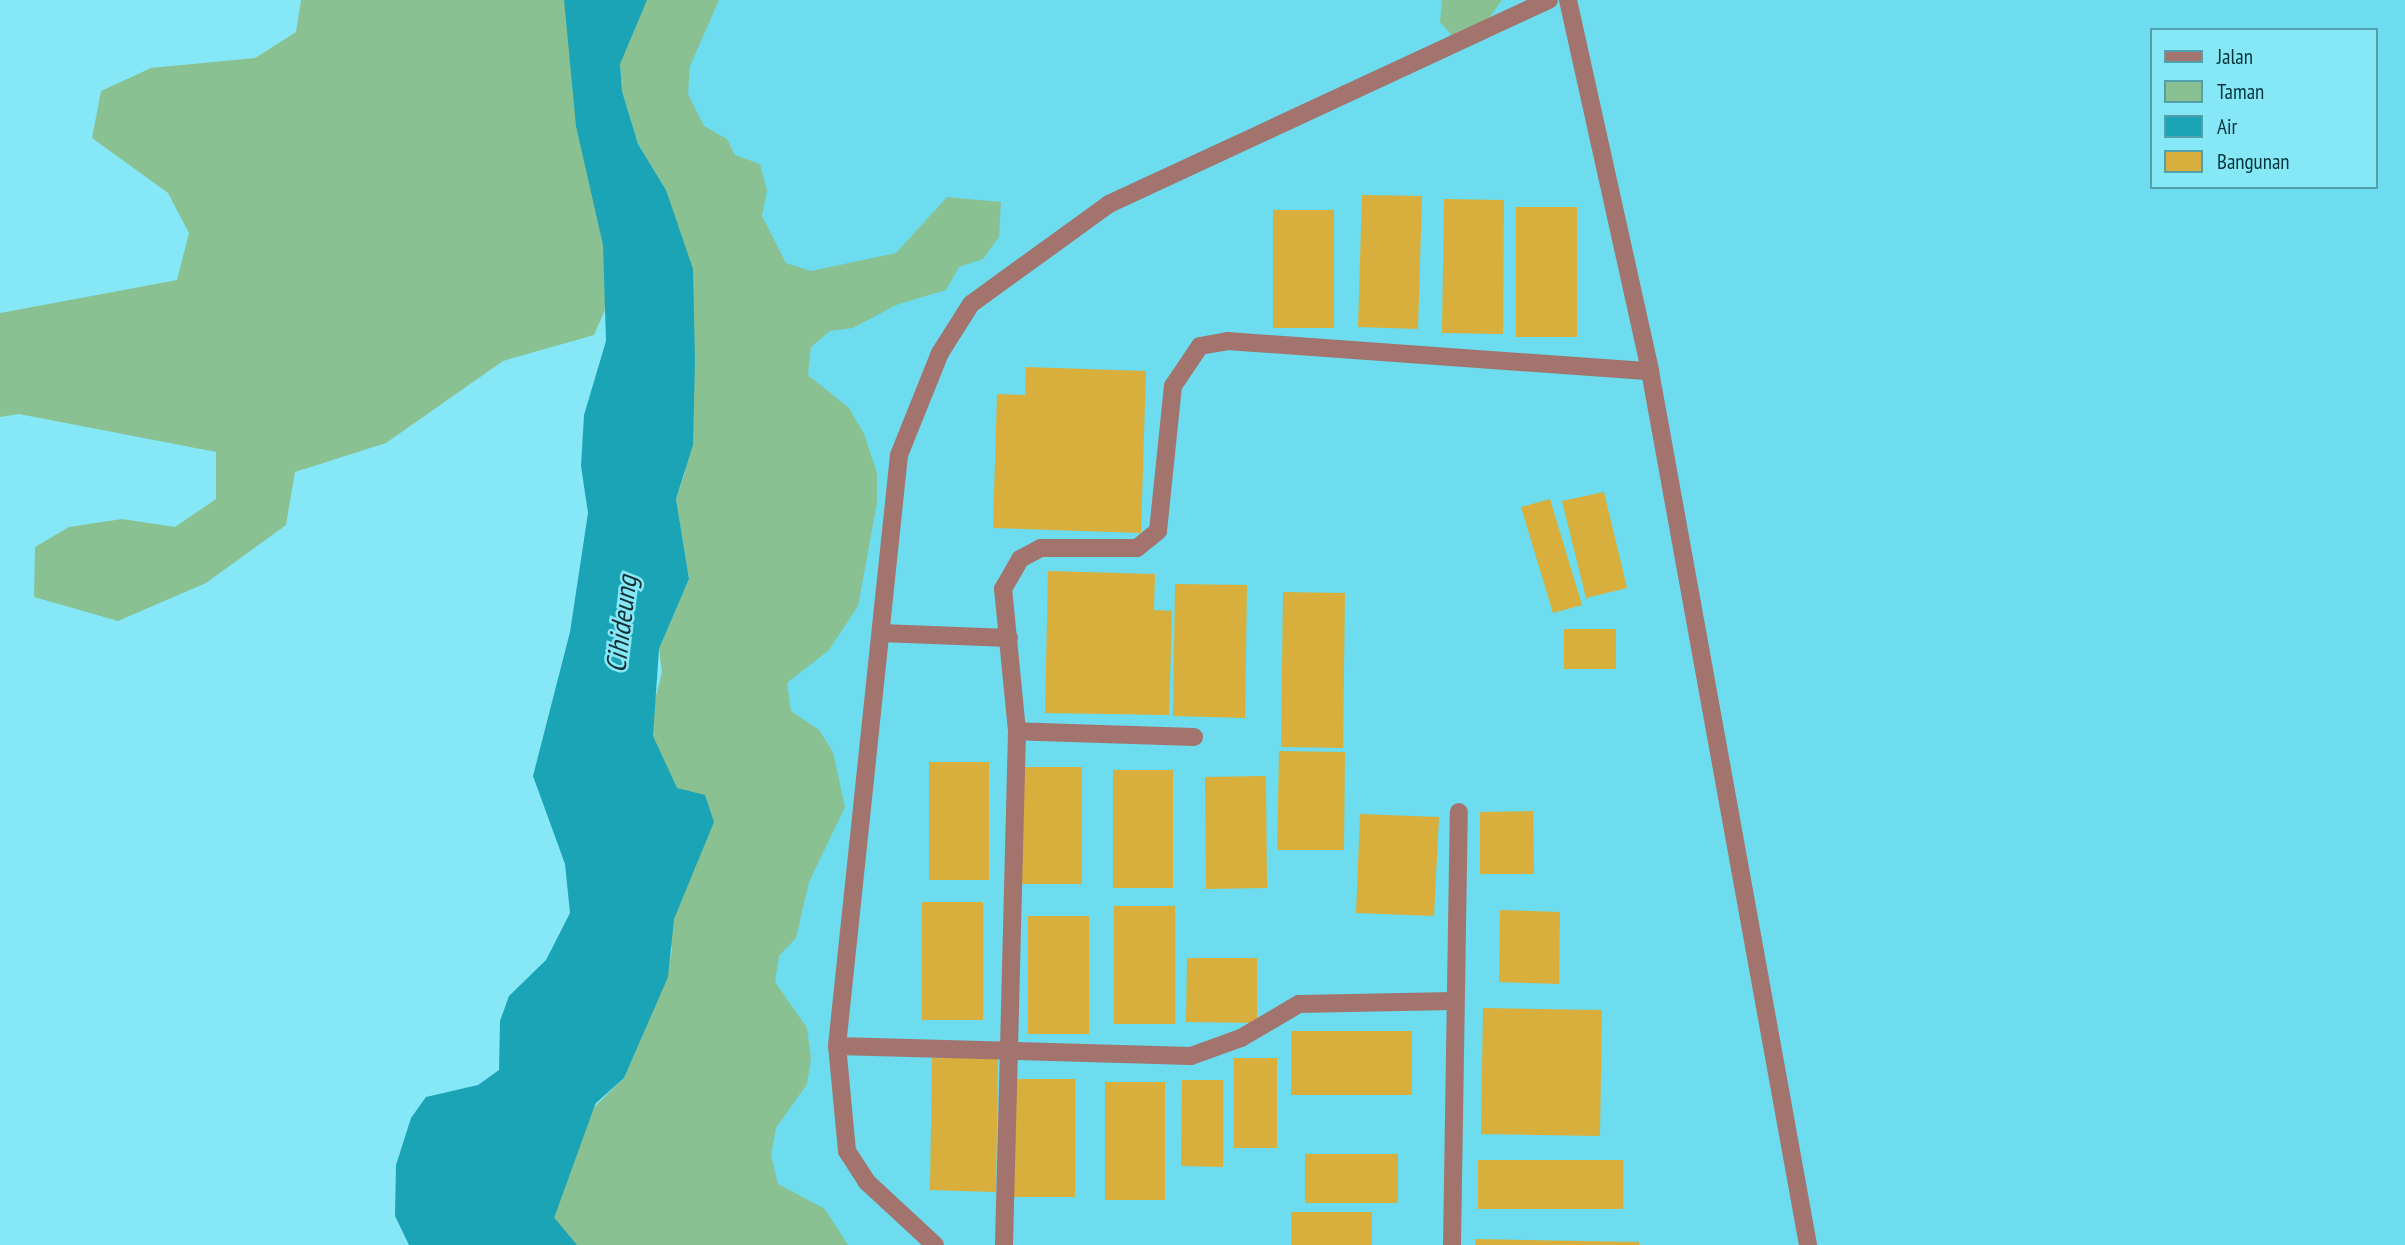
<!DOCTYPE html>
<style>
body{margin:0}
#map{position:relative;width:2405px;height:1245px;overflow:hidden;background:#86e8f7;font-family:"PT Sans Narrow",sans-serif}
div>[style]{position:absolute}
[style*='--x']{left:calc(var(--x)*1px);top:calc(var(--y)*1px);width:calc(var(--w)*1px);rotate:calc(var(--a)*1deg)}
.built>*{inset:0;background:#6cdcee}
.green>*{inset:0;background:#8ac192}
.water>*{inset:0;background:#1ba4b6}
.river>*{height:72px;margin:-36px;padding:0 36px;transform-origin:36px;border-radius:36px;background:#1ba4b6}
.building>*{inset:0;background:#d8af3c}
.minor>*{height:18px;margin:-9px;padding:0 9px;transform-origin:9px;border-radius:9px;background:#a3746d}
span{translate:-50% -50%;white-space:nowrap;text-align:center;line-height:1.15;-webkit-text-stroke:5px #86e8f7;paint-order:stroke}
.water-label{font-size:28px;color:#153034;font-style:italic}
.legend{position:absolute;left:2150px;top:28px;width:228px;height:161px;box-sizing:border-box;background:#86e8f7;border:2px solid #52a0ab;margin:0;padding:9px 12px;list-style:none;font-size:21px;color:#053339}
.legend li{display:flex;align-items:center;gap:14px;height:35px}
.legend b{width:35px;border:2px solid #52a0ab}
</style>
<div id="map">
<div class="built">
<div style="clip-path:polygon(evenodd,684px 0,2405px 0,2405px 1245px,664px 1245px,700px 432px,684px 0,2151px 30px,2375px 30px,2375px 187px,2151px 187px,2151px 30px)"></div>
</div>
<div class="green">
<div style="clip-path:polygon(301px 0,578px 0,614px 289px,594px 335px,503px 361px,386px 443px,295px 472px,286px 525px,206px 583px,118px 621px,34px 597px,35px 547px,69px 527px,122px 519px,175px 527px,216px 499px,216px 452px,19px 414px,0 417px,0 313px,177px 280px,189px 233px,168px 193px,92px 138px,101px 91px,151px 68px,255px 58px,296px 32px)"></div>
<div style="clip-path:polygon(635px 0,719px 0,690px 66px,688px 94px,704px 126px,727px 139px,735px 155px,760px 164px,767px 190px,762px 216px,786px 263px,811px 271px,896px 253px,947px 197px,1001px 202px,999px 237px,983px 259px,959px 267px,946px 290px,896px 305px,853px 328px,830px 331px,811px 347px,808px 375px,849px 408px,864px 434px,877px 473px,877px 503px,858px 606px,829px 650px,787px 683px,791px 711px,819px 730px,833px 752px,845px 807px,809px 882px,796px 938px,779px 956px,775px 982px,807px 1028px,811px 1058px,807px 1084px,776px 1128px,771px 1155px,778px 1184px,825px 1209px,848px 1245px,568px 1245px,543px 1204px,542px 1170px,552px 1148px,624px 1078px,667px 977px,672px 949px,659px 906px,638px 729px,653px 708px,662px 672px,659px 649px,689px 579px,676px 499px,685px 472px,666px 190px,638px 144px,622px 91px,620px 64px)"></div>
<div style="clip-path:polygon(1442px 0,1502px 0,1479px 32px,1456px 40px,1440px 22px)"></div>
</div>
<div class="water">
<div style="clip-path:polygon(564px 0,647px 0,620px 64px,622px 91px,638px 144px,666px 190px,693px 269px,695px 361px,693px 445px,676px 499px,689px 579px,659px 649px,653px 736px,677px 788px,705px 795px,714px 822px,674px 919px,668px 977px,624px 1078px,586px 1112px,540px 1129px,522px 1146px,543px 1204px,577px 1245px,409px 1245px,395px 1216px,396px 1165px,411px 1118px,426px 1097px,478px 1085px,499px 1070px,500px 1021px,509px 996px,546px 960px,570px 913px,565px 864px,533px 776px,570px 632px,588px 513px,581px 466px,584px 415px,606px 341px,603px 245px,576px 126px)"></div>
</div>
<div class="river">
<div style="--x:506;--y:1245;--w:188;--a:-70.1"></div>
<div style="--x:570;--y:1068;--w:38;--a:-84"></div>
</div>
<div class="building">
<div style="clip-path:polygon(1362px 195px,1422px 196px,1418px 329px,1358px 327px)"></div>
<div style="clip-path:polygon(1444px 199px,1504px 200px,1503px 334px,1442px 333px)"></div>
<div style="clip-path:polygon(1516px 207px,1577px 207px,1577px 337px,1516px 337px)"></div>
<div style="clip-path:polygon(1273px 210px,1334px 210px,1334px 328px,1273px 328px)"></div>
<div style="clip-path:polygon(1026px 367px,1146px 371px,1141px 533px,993px 528px,997px 394px,1025px 395px)"></div>
<div style="clip-path:polygon(1604px 492px,1627px 588px,1586px 598px,1562px 501px)"></div>
<div style="clip-path:polygon(1550px 499px,1582px 605px,1553px 613px,1521px 507px)"></div>
<div style="clip-path:polygon(1048px 571px,1155px 574px,1154px 610px,1172px 611px,1169px 715px,1045px 713px)"></div>
<div style="clip-path:polygon(1175px 584px,1247px 585px,1245px 718px,1173px 716px)"></div>
<div style="clip-path:polygon(1283px 592px,1345px 593px,1343px 748px,1281px 747px)"></div>
<div style="clip-path:polygon(1564px 629px,1616px 629px,1616px 669px,1564px 669px)"></div>
<div style="clip-path:polygon(1279px 751px,1345px 752px,1344px 850px,1277px 850px)"></div>
<div style="clip-path:polygon(929px 762px,989px 762px,989px 880px,929px 880px)"></div>
<div style="clip-path:polygon(1022px 767px,1082px 767px,1082px 884px,1022px 884px)"></div>
<div style="clip-path:polygon(1113px 770px,1173px 770px,1173px 888px,1113px 888px)"></div>
<div style="clip-path:polygon(1266px 776px,1267px 888px,1206px 889px,1205px 777px)"></div>
<div style="clip-path:polygon(1533px 811px,1534px 874px,1480px 874px,1480px 812px)"></div>
<div style="clip-path:polygon(1360px 814px,1439px 817px,1434px 916px,1356px 913px)"></div>
<div style="clip-path:polygon(922px 902px,983px 902px,983px 1020px,922px 1020px)"></div>
<div style="clip-path:polygon(1114px 906px,1175px 906px,1175px 1024px,1114px 1024px)"></div>
<div style="clip-path:polygon(1500px 910px,1560px 912px,1559px 984px,1499px 982px)"></div>
<div style="clip-path:polygon(1028px 916px,1089px 916px,1089px 1034px,1028px 1034px)"></div>
<div style="clip-path:polygon(1187px 958px,1257px 958px,1257px 1023px,1186px 1022px)"></div>
<div style="clip-path:polygon(1483px 1008px,1602px 1010px,1600px 1136px,1481px 1134px)"></div>
<div style="clip-path:polygon(1291px 1031px,1412px 1031px,1412px 1095px,1291px 1095px)"></div>
<div style="clip-path:polygon(932px 1058px,998px 1058px,996px 1192px,930px 1190px)"></div>
<div style="clip-path:polygon(1234px 1058px,1277px 1058px,1277px 1148px,1234px 1148px)"></div>
<div style="clip-path:polygon(1014px 1079px,1075px 1079px,1075px 1197px,1014px 1197px)"></div>
<div style="clip-path:polygon(1182px 1080px,1223px 1080px,1223px 1167px,1181px 1166px)"></div>
<div style="clip-path:polygon(1105px 1082px,1165px 1082px,1165px 1200px,1105px 1200px)"></div>
<div style="clip-path:polygon(1305px 1154px,1398px 1154px,1398px 1203px,1305px 1203px)"></div>
<div style="clip-path:polygon(1478px 1160px,1623px 1160px,1623px 1209px,1478px 1209px)"></div>
<div style="clip-path:polygon(1291px 1212px,1372px 1212px,1372px 1245px,1291px 1245px)"></div>
<div style="clip-path:polygon(1475px 1239px,1639px 1242px,1639px 1245px,1475px 1245px)"></div>
</div>
<div class="minor">
<div style="--x:1568;--y:0;--w:380;--a:77.5"></div>
<div style="--x:1650;--y:371;--w:888;--a:79.75"></div>
<div style="--x:881;--y:633;--w:128;--a:2.2"></div>
<div style="--x:1194;--y:737;--w:177;--a:-178.1"></div>
<div style="--x:1017;--y:731;--w:143;--a:-95.6"></div>
<div style="--x:1003;--y:589;--w:34;--a:-60"></div>
<div style="--x:1020;--y:559;--w:24;--a:-28"></div>
<div style="--x:1041;--y:548;--w:96;--a:0"></div>
<div style="--x:1137;--y:548;--w:27;--a:-39"></div>
<div style="--x:1158;--y:531;--w:146;--a:-84.1"></div>
<div style="--x:1173;--y:386;--w:48;--a:-56"></div>
<div style="--x:1200;--y:346;--w:27;--a:-10"></div>
<div style="--x:1227;--y:341;--w:424;--a:4.1"></div>
<div style="--x:837;--y:1046;--w:354;--a:1.6"></div>
<div style="--x:1191;--y:1056;--w:53;--a:-19.8"></div>
<div style="--x:1241;--y:1038;--w:67;--a:-30.4"></div>
<div style="--x:1299;--y:1004;--w:154;--a:-1.1"></div>
<div style="--x:935;--y:1245;--w:93;--a:-137.2"></div>
<div style="--x:867;--y:1182;--w:37;--a:-123"></div>
<div style="--x:847;--y:1151;--w:105;--a:-95.4"></div>
<div style="--x:837;--y:1046;--w:594;--a:-84.01"></div>
<div style="--x:899;--y:455;--w:110;--a:-68.1"></div>
<div style="--x:940;--y:353;--w:58;--a:-57.7"></div>
<div style="--x:971;--y:304;--w:170;--a:-35.9"></div>
<div style="--x:1109;--y:204;--w:485;--a:-24.9"></div>
<div style="--x:1004;--y:1245;--w:514;--a:-88.55"></div>
<div style="--x:1452;--y:1245;--w:433;--a:-89.1"></div>
</div>
<div class="water-label">
<span style="left:621px;top:624px;rotate:-83deg">Cihideung</span>
</div>
<ul class="legend">
<li><b style="height:9px;background:#a3746d"></b>Jalan</li>
<li><b style="height:19px;background:#8ac192"></b>Taman</li>
<li><b style="height:19px;background:#1ba4b6"></b>Air</li>
<li><b style="height:19px;background:#d8af3c"></b>Bangunan</li>
</ul>
</div>
